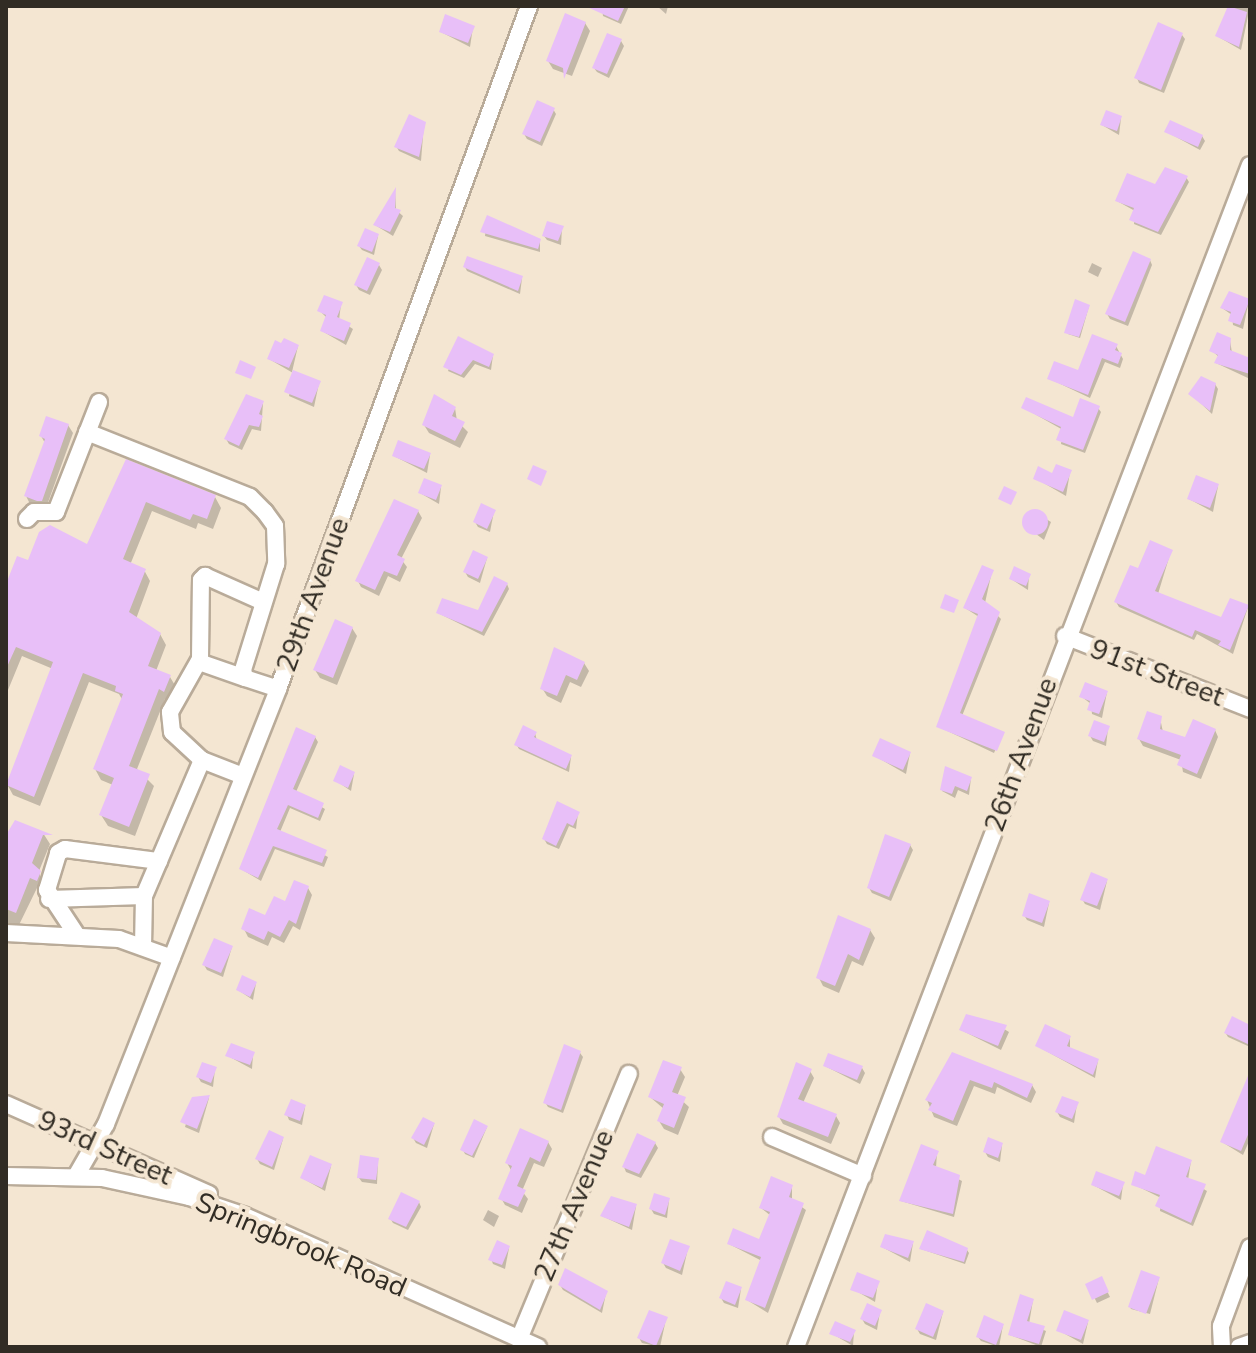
<!DOCTYPE html>
<style>
body{margin:0}
#map{position:relative;width:1256px;height:1353px;overflow:hidden;background:#f4e6d2;font-family:"Nunito Sans",sans-serif}
div>[style]{position:absolute}
[style*='--x']{left:calc(var(--x)*1px);top:calc(var(--y)*1px);width:calc(var(--w)*1px);rotate:calc(var(--a)*1deg)}
.shadow>*{inset:0;background:#0003}
.building>*{inset:0;background:#e8bff8}
.round{border-radius:50%}
.roads{filter:drop-shadow(2px 0 #b9ab99) drop-shadow(-2px 0 #b9ab99) drop-shadow(0 2px #b9ab99) drop-shadow(0 -2px #b9ab99)}
.minor>*{height:16px;margin:-8px;padding:0 8px;transform-origin:8px;border-radius:8px;background:#fff}
span{translate:-50% -50%;white-space:nowrap;text-align:center;line-height:1.15;-webkit-text-stroke:8px #f4e6d2;paint-order:stroke}
.street-label{font-size:28px;color:#312c24}
.frame{position:absolute;inset:0;border:8px solid #312c24;pointer-events:none}
</style>
<div id="map">
<div class="shadow">
<div style="clip-path:polygon(602px 6px,629px 6px,621px 24px,603px 16px)"></div>
<div style="clip-path:polygon(657px 6px,668px 6px,666px 14px)"></div>
<div style="clip-path:polygon(1229px 6px,1250px 6px,1241px 50px,1217px 36px)"></div>
<div style="clip-path:polygon(585px 23px,590px 31px,572px 76px,553px 69px,548px 61px)"></div>
<div style="clip-path:polygon(473px 27px,470px 47px,441px 32px)"></div>
<div style="clip-path:polygon(1182px 35px,1185px 39px,1164px 93px,1139px 83px,1137px 78px)"></div>
<div style="clip-path:polygon(621px 41px,624px 46px,609px 78px,597px 72px,594px 68px)"></div>
<div style="clip-path:polygon(553px 109px,556px 114px,542px 146px,527px 139px,524px 134px)"></div>
<div style="clip-path:polygon(1121px 118px,1119px 135px,1102px 125px)"></div>
<div style="clip-path:polygon(424px 123px,421px 161px,399px 151px,396px 146px)"></div>
<div style="clip-path:polygon(1167px 132px,1202px 136px,1205px 141px,1200px 150px)"></div>
<div style="clip-path:polygon(1186px 177px,1189px 182px,1161px 235px,1134px 224px,1135px 211px,1117px 201px)"></div>
<div style="clip-path:polygon(395px 190px,396px 210px,403px 216px,393px 236px,375px 225px)"></div>
<div style="clip-path:polygon(487px 217px,540px 241px,540px 252px,485px 236px)"></div>
<div style="clip-path:polygon(562px 228px,561px 245px,547px 240px,544px 236px)"></div>
<div style="clip-path:polygon(378px 236px,374px 255px,362px 250px,359px 246px)"></div>
<div style="clip-path:polygon(1150px 260px,1152px 265px,1128px 326px,1110px 319px,1107px 314px)"></div>
<div style="clip-path:polygon(1092px 263px,1102px 268px,1098px 277px,1088px 272px)"></div>
<div style="clip-path:polygon(379px 265px,382px 270px,370px 295px,359px 290px,356px 285px)"></div>
<div style="clip-path:polygon(465px 267px,522px 278px,520px 294px,467px 271px)"></div>
<div style="clip-path:polygon(1249px 300px,1243px 329px,1233px 325px,1232px 315px,1222px 308px)"></div>
<div style="clip-path:polygon(341px 304px,339px 320px,353px 329px,346px 345px,322px 331px,327px 318px,320px 311px)"></div>
<div style="clip-path:polygon(1089px 306px,1080px 338px,1068px 334px,1067px 332px)"></div>
<div style="clip-path:polygon(459px 339px,493px 355px,491px 370px,475px 364px,464px 378px,448px 371px)"></div>
<div style="clip-path:polygon(1230px 340px,1232px 353px,1250px 361px,1250px 379px,1216px 363px,1219px 357px,1211px 350px)"></div>
<div style="clip-path:polygon(298px 346px,292px 372px,319px 383px,314px 407px,289px 396px,293px 373px,269px 359px)"></div>
<div style="clip-path:polygon(1116px 346px,1123px 359px,1120px 368px,1105px 362px,1090px 398px,1050px 379px,1080px 373px)"></div>
<div style="clip-path:polygon(1215px 384px,1218px 389px,1212px 414px,1191px 394px)"></div>
<div style="clip-path:polygon(263px 403px,261px 431px,252px 429px,242px 450px,229px 444px,226px 439px)"></div>
<div style="clip-path:polygon(455px 408px,457px 421px,468px 432px,460px 448px,429px 433px,424px 425px)"></div>
<div style="clip-path:polygon(1024px 408px,1074px 420px,1098px 408px,1101px 412px,1085px 453px,1061px 444px,1063px 430px)"></div>
<div style="clip-path:polygon(68px 425px,73px 433px,46px 508px,30px 504px,26px 496px,45px 443px,41px 436px)"></div>
<div style="clip-path:polygon(430px 455px,427px 473px,394px 456px)"></div>
<div style="clip-path:polygon(127px 462px,215px 497px,221px 508px,213px 529px,198px 523px,196px 529px,152px 511px,130px 565px,144px 570px,150px 581px,136px 619px,160px 634px,166px 645px,156px 671px,170px 677px,176px 687px,170px 701px,165px 699px,137px 769px,154px 786px,135px 836px,108px 826px,101px 815px,113px 785px,101px 780px,95px 769px,123px 701px,119px 694px,89px 682px,40px 806px,13px 795px,7px 784px,53px 669px,22px 656px,6px 695px,6px 588px,29px 563px,88px 547px)"></div>
<div style="clip-path:polygon(1070px 472px,1066px 496px,1035px 478px,1053px 475px)"></div>
<div style="clip-path:polygon(1218px 486px,1213px 512px,1189px 499px)"></div>
<div style="clip-path:polygon(441px 487px,439px 504px,420px 493px)"></div>
<div style="clip-path:polygon(1031px 510px,1051px 522px,1044px 540px,1027px 527px)"></div>
<div style="clip-path:polygon(418px 511px,422px 518px,401px 559px,407px 567px,400px 582px,388px 576px,379px 596px,361px 587px,358px 581px)"></div>
<div style="clip-path:polygon(494px 511px,490px 532px,478px 527px,475px 522px)"></div>
<div style="clip-path:polygon(1171px 551px,1158px 594px,1222px 619px,1248px 607px,1233px 654px,1197px 634px,1194px 640px,1119px 607px,1116px 602px,1139px 571px)"></div>
<div style="clip-path:polygon(487px 558px,480px 583px,468px 577px,465px 572px)"></div>
<div style="clip-path:polygon(992px 571px,985px 603px,1001px 619px,962px 716px,1002px 734px,994px 753px,939px 727px,979px 617px,965px 608px)"></div>
<div style="clip-path:polygon(1029px 575px,1028px 590px,1011px 579px)"></div>
<div style="clip-path:polygon(507px 584px,509px 589px,484px 636px,438px 613px,479px 613px)"></div>
<div style="clip-path:polygon(352px 628px,357px 636px,337px 685px,320px 678px,315px 670px)"></div>
<div style="clip-path:polygon(584px 663px,589px 671px,581px 687px,570px 682px,561px 703px,547px 696px,542px 688px)"></div>
<div style="clip-path:polygon(1107px 692px,1102px 718px,1092px 714px,1091px 704px,1082px 697px)"></div>
<div style="clip-path:polygon(1160px 718px,1163px 732px,1187px 740px,1215px 730px,1218px 737px,1201px 779px,1183px 772px,1181px 760px,1143px 746px,1139px 739px)"></div>
<div style="clip-path:polygon(1108px 728px,1106px 746px,1093px 741px,1090px 736px)"></div>
<div style="clip-path:polygon(535px 733px,537px 741px,571px 757px,569px 772px,519px 749px,516px 744px)"></div>
<div style="clip-path:polygon(315px 737px,318px 742px,296px 792px,325px 809px,320px 821px,290px 808px,280px 832px,328px 857px,324px 867px,275px 849px,261px 881px,241px 869px)"></div>
<div style="clip-path:polygon(910px 753px,906px 774px,875px 756px)"></div>
<div style="clip-path:polygon(946px 769px,971px 778px,969px 795px,958px 790px,955px 798px,942px 791px)"></div>
<div style="clip-path:polygon(354px 774px,351px 791px,335px 780px)"></div>
<div style="clip-path:polygon(578px 813px,576px 829px,569px 826px,559px 849px,547px 844px,544px 839px)"></div>
<div style="clip-path:polygon(43px 833px,50px 844px,39px 871px,43px 890px,37px 888px,17px 929px,6px 926px,6px 844px)"></div>
<div style="clip-path:polygon(910px 845px,913px 850px,891px 901px,872px 893px,869px 888px)"></div>
<div style="clip-path:polygon(1107px 881px,1100px 910px,1085px 904px,1082px 899px)"></div>
<div style="clip-path:polygon(308px 888px,312px 895px,300px 930px,293px 926px,284px 943px,272px 937px,268px 946px,248px 937px,244px 929px)"></div>
<div style="clip-path:polygon(1049px 903px,1044px 927px,1027px 920px,1024px 915px)"></div>
<div style="clip-path:polygon(870px 930px,875px 938px,863px 966px,852px 961px,839px 993px,823px 986px,819px 978px)"></div>
<div style="clip-path:polygon(232px 947px,223px 977px,207px 970px,204px 965px)"></div>
<div style="clip-path:polygon(256px 983px,253px 1000px,238px 990px)"></div>
<div style="clip-path:polygon(991px 1021px,1009px 1032px,1001px 1050px,961px 1030px,989px 1026px)"></div>
<div style="clip-path:polygon(1225px 1032px,1250px 1034px,1250px 1047px,1228px 1037px)"></div>
<div style="clip-path:polygon(1070px 1037px,1070px 1049px,1098px 1060px,1095px 1078px,1037px 1046px)"></div>
<div style="clip-path:polygon(580px 1053px,583px 1057px,563px 1113px,548px 1107px,545px 1102px)"></div>
<div style="clip-path:polygon(253px 1054px,252px 1069px,228px 1056px)"></div>
<div style="clip-path:polygon(952px 1055px,1032px 1085px,1036px 1092px,1031px 1103px,997px 1087px,995px 1094px,974px 1086px,957px 1126px,934px 1117px,927px 1100px)"></div>
<div style="clip-path:polygon(825px 1066px,862px 1068px,865px 1073px,860px 1084px)"></div>
<div style="clip-path:polygon(215px 1069px,213px 1087px,201px 1082px,198px 1077px)"></div>
<div style="clip-path:polygon(680px 1069px,685px 1077px,677px 1096px,689px 1107px,678px 1135px,664px 1129px,659px 1121px,664px 1109px,650px 1097px)"></div>
<div style="clip-path:polygon(810px 1071px,814px 1078px,803px 1103px,836px 1116px,840px 1123px,831px 1144px,783px 1124px,779px 1117px)"></div>
<div style="clip-path:polygon(1250px 1076px,1250px 1139px,1243px 1155px,1222px 1142px)"></div>
<div style="clip-path:polygon(209px 1098px,199px 1133px,185px 1127px,193px 1099px)"></div>
<div style="clip-path:polygon(1077px 1104px,1074px 1123px,1060px 1117px,1057px 1112px)"></div>
<div style="clip-path:polygon(305px 1107px,302px 1125px,289px 1120px,287px 1115px)"></div>
<div style="clip-path:polygon(434px 1124px,427px 1148px,416px 1143px,413px 1138px)"></div>
<div style="clip-path:polygon(487px 1127px,474px 1158px,465px 1154px,463px 1150px)"></div>
<div style="clip-path:polygon(283px 1139px,274px 1170px,260px 1164px,257px 1159px)"></div>
<div style="clip-path:polygon(548px 1142px,552px 1149px,544px 1167px,534px 1163px,522px 1191px,528px 1199px,522px 1213px,505px 1205px,501px 1198px,511px 1170px,507px 1163px)"></div>
<div style="clip-path:polygon(655px 1143px,658px 1148px,641px 1178px,626px 1172px,624px 1167px)"></div>
<div style="clip-path:polygon(1002px 1145px,1000px 1162px,988px 1157px,985px 1152px)"></div>
<div style="clip-path:polygon(937px 1152px,936px 1168px,962px 1181px,954px 1217px,901px 1201px)"></div>
<div style="clip-path:polygon(378px 1160px,377px 1184px,362px 1182px,359px 1178px)"></div>
<div style="clip-path:polygon(1191px 1161px,1188px 1180px,1207px 1191px,1193px 1226px,1160px 1211px,1161px 1198px,1133px 1184px)"></div>
<div style="clip-path:polygon(331px 1166px,325px 1191px,302px 1178px)"></div>
<div style="clip-path:polygon(1123px 1184px,1121px 1200px,1093px 1185px)"></div>
<div style="clip-path:polygon(792px 1187px,792px 1200px,806px 1210px,768px 1313px,747px 1300px,762px 1261px,729px 1244px,761px 1242px,771px 1216px,761px 1208px)"></div>
<div style="clip-path:polygon(669px 1200px,667px 1218px,654px 1214px,651px 1209px)"></div>
<div style="clip-path:polygon(419px 1202px,421px 1207px,408px 1230px,393px 1223px,390px 1218px)"></div>
<div style="clip-path:polygon(636px 1206px,632px 1230px,602px 1216px)"></div>
<div style="clip-path:polygon(488px 1210px,499px 1216px,494px 1227px,483px 1220px)"></div>
<div style="clip-path:polygon(913px 1243px,910px 1262px,882px 1247px)"></div>
<div style="clip-path:polygon(509px 1248px,505px 1269px,493px 1264px,491px 1259px)"></div>
<div style="clip-path:polygon(688px 1248px,682px 1275px,666px 1268px,663px 1263px)"></div>
<div style="clip-path:polygon(921px 1249px,967px 1250px,969px 1253px,965px 1264px)"></div>
<div style="clip-path:polygon(1159px 1278px,1150px 1314px,1131px 1309px,1130px 1307px)"></div>
<div style="clip-path:polygon(1101px 1279px,1110px 1297px,1097px 1303px,1088px 1285px)"></div>
<div style="clip-path:polygon(878px 1282px,875px 1302px,853px 1289px)"></div>
<div style="clip-path:polygon(560px 1285px,606px 1293px,602px 1313px,563px 1290px)"></div>
<div style="clip-path:polygon(741px 1289px,738px 1308px,724px 1303px,721px 1298px)"></div>
<div style="clip-path:polygon(1033px 1300px,1029px 1324px,1046px 1331px,1041px 1347px,1010px 1335px)"></div>
<div style="clip-path:polygon(880px 1312px,877px 1330px,865px 1324px,862px 1319px)"></div>
<div style="clip-path:polygon(943px 1312px,936px 1340px,920px 1334px,917px 1329px)"></div>
<div style="clip-path:polygon(666px 1319px,660px 1347px,642px 1343px,639px 1338px)"></div>
<div style="clip-path:polygon(1088px 1322px,1083px 1344px,1058px 1330px)"></div>
<div style="clip-path:polygon(1003px 1325px,999px 1347px,981px 1341px,978px 1337px)"></div>
<div style="clip-path:polygon(854px 1331px,853px 1346px,831px 1333px)"></div>
</div>
<div class="building">
<div style="clip-path:polygon(585px 6px,625px 6px,618px 21px)"></div>
<div style="clip-path:polygon(1228px 6px,1247px 12px,1239px 47px,1215px 36px)"></div>
<div style="clip-path:polygon(565px 13px,586px 22px,564px 79px,563px 68px,546px 61px)"></div>
<div style="clip-path:polygon(445px 14px,475px 26px,468px 43px,439px 32px)"></div>
<div style="clip-path:polygon(1158px 22px,1183px 33px,1161px 90px,1134px 78px)"></div>
<div style="clip-path:polygon(607px 33px,622px 39px,607px 74px,592px 68px)"></div>
<div style="clip-path:polygon(537px 100px,555px 108px,540px 142px,522px 134px)"></div>
<div style="clip-path:polygon(1106px 110px,1122px 116px,1117px 131px,1100px 125px)"></div>
<div style="clip-path:polygon(409px 114px,426px 122px,419px 157px,394px 147px)"></div>
<div style="clip-path:polygon(1170px 120px,1203px 135px,1198px 147px,1164px 132px)"></div>
<div style="clip-path:polygon(1165px 167px,1188px 176px,1158px 232px,1129px 220px,1134px 208px,1115px 201px,1127px 173px,1155px 184px)"></div>
<div style="clip-path:polygon(396px 187px,395px 208px,401px 210px,390px 232px,373px 225px)"></div>
<div style="clip-path:polygon(487px 215px,541px 239px,538px 249px,480px 232px)"></div>
<div style="clip-path:polygon(547px 221px,564px 226px,558px 241px,542px 236px)"></div>
<div style="clip-path:polygon(365px 228px,379px 234px,372px 252px,357px 246px)"></div>
<div style="clip-path:polygon(1133px 251px,1151px 259px,1125px 322px,1105px 314px)"></div>
<div style="clip-path:polygon(467px 256px,523px 276px,518px 291px,463px 267px)"></div>
<div style="clip-path:polygon(367px 257px,380px 263px,367px 291px,354px 285px)"></div>
<div style="clip-path:polygon(1229px 291px,1250px 299px,1240px 325px,1228px 321px,1231px 312px,1220px 308px)"></div>
<div style="clip-path:polygon(324px 295px,343px 302px,337px 317px,351px 323px,344px 341px,320px 331px,326px 315px,317px 311px)"></div>
<div style="clip-path:polygon(1075px 299px,1090px 305px,1079px 337px,1064px 333px)"></div>
<div style="clip-path:polygon(1217px 332px,1231px 338px,1230px 350px,1250px 358px,1250px 374px,1214px 363px,1218px 355px,1209px 351px)"></div>
<div style="clip-path:polygon(1092px 334px,1118px 344px,1115px 350px,1122px 353px,1118px 364px,1102px 358px,1088px 395px,1047px 379px,1054px 361px,1078px 370px)"></div>
<div style="clip-path:polygon(458px 336px,494px 354px,489px 367px,473px 360px,461px 375px,443px 367px)"></div>
<div style="clip-path:polygon(284px 338px,299px 345px,289px 368px,267px 359px,275px 340px,281px 343px)"></div>
<div style="clip-path:polygon(240px 360px,256px 367px,251px 379px,235px 373px)"></div>
<div style="clip-path:polygon(293px 370px,321px 381px,312px 403px,284px 392px)"></div>
<div style="clip-path:polygon(1201px 376px,1216px 383px,1210px 411px,1188px 394px)"></div>
<div style="clip-path:polygon(246px 394px,264px 401px,259px 414px,263px 416px,259px 427px,249px 425px,239px 446px,224px 439px)"></div>
<div style="clip-path:polygon(434px 394px,456px 407px,452px 416px,465px 422px,455px 441px,422px 425px)"></div>
<div style="clip-path:polygon(1026px 397px,1073px 417px,1080px 398px,1100px 406px,1083px 450px,1056px 440px,1061px 427px,1021px 408px)"></div>
<div style="clip-path:polygon(46px 416px,69px 424px,42px 501px,37px 501px,24px 496px,45px 439px,39px 436px)"></div>
<div style="clip-path:polygon(398px 440px,431px 453px,424px 469px,392px 456px)"></div>
<div style="clip-path:polygon(126px 459px,216px 495px,207px 519px,193px 514px,190px 520px,146px 502px,123px 559px,146px 569px,129px 612px,161px 633px,148px 666px,171px 675px,164px 692px,159px 689px,129px 766px,150px 774px,129px 827px,99px 815px,114px 778px,93px 769px,123px 694px,115px 691px,116px 686px,83px 673px,34px 797px,6px 785px,53px 662px,16px 647px,6px 669px,6px 584px,17px 556px,28px 560px,39px 532px,50px 525px,87px 544px)"></div>
<div style="clip-path:polygon(1056px 464px,1072px 470px,1063px 492px,1033px 479px,1038px 466px,1052px 473px)"></div>
<div style="clip-path:polygon(533px 465px,547px 471px,541px 486px,527px 479px)"></div>
<div style="clip-path:polygon(1196px 475px,1219px 484px,1210px 508px,1187px 499px)"></div>
<div style="clip-path:polygon(424px 478px,442px 485px,436px 500px,418px 493px)"></div>
<div style="clip-path:polygon(1004px 486px,1017px 492px,1011px 505px,998px 499px)"></div>
<div style="clip-path:polygon(394px 499px,419px 510px,397px 555px,405px 559px,397px 576px,384px 571px,375px 590px,355px 581px)"></div>
<div style="clip-path:polygon(481px 503px,496px 510px,487px 529px,473px 522px)"></div>
<div class="round" style="left:1022px;top:509px;width:26px;height:26px"></div>
<div style="clip-path:polygon(1150px 540px,1173px 550px,1155px 591px,1221px 617px,1230px 598px,1249px 605px,1230px 650px,1218px 645px,1221px 641px,1195px 630px,1192px 637px,1114px 602px,1130px 565px,1138px 568px)"></div>
<div style="clip-path:polygon(473px 550px,488px 557px,478px 579px,463px 572px)"></div>
<div style="clip-path:polygon(982px 565px,994px 570px,982px 599px,1000px 612px,960px 713px,1005px 732px,997px 751px,936px 727px,978px 614px,963px 608px)"></div>
<div style="clip-path:polygon(1014px 566px,1031px 574px,1026px 586px,1009px 579px)"></div>
<div style="clip-path:polygon(494px 576px,508px 583px,482px 632px,436px 613px,442px 598px,478px 610px)"></div>
<div style="clip-path:polygon(945px 594px,959px 600px,954px 613px,940px 608px)"></div>
<div style="clip-path:polygon(335px 619px,353px 627px,333px 678px,313px 670px)"></div>
<div style="clip-path:polygon(554px 647px,585px 662px,577px 680px,566px 675px,557px 696px,540px 689px)"></div>
<div style="clip-path:polygon(1085px 682px,1108px 691px,1099px 714px,1087px 710px,1090px 701px,1079px 697px)"></div>
<div style="clip-path:polygon(1147px 711px,1162px 716px,1160px 729px,1185px 737px,1193px 719px,1216px 729px,1197px 774px,1177px 765px,1181px 755px,1137px 739px)"></div>
<div style="clip-path:polygon(1094px 720px,1110px 726px,1104px 742px,1088px 736px)"></div>
<div style="clip-path:polygon(523px 725px,537px 732px,534px 737px,572px 755px,566px 769px,514px 745px)"></div>
<div style="clip-path:polygon(296px 727px,316px 736px,293px 789px,324px 803px,318px 818px,288px 805px,277px 829px,327px 850px,322px 863px,273px 846px,258px 878px,239px 869px)"></div>
<div style="clip-path:polygon(880px 738px,911px 752px,903px 770px,872px 756px)"></div>
<div style="clip-path:polygon(340px 765px,355px 772px,348px 788px,333px 781px)"></div>
<div style="clip-path:polygon(945px 766px,972px 777px,967px 791px,955px 786px,952px 794px,940px 790px)"></div>
<div style="clip-path:polygon(557px 801px,580px 812px,573px 826px,567px 823px,556px 846px,542px 839px)"></div>
<div style="clip-path:polygon(15px 820px,53px 835px,43px 835px,32px 863px,41px 871px,37px 881px,30px 878px,16px 913px,6px 909px,6px 835px)"></div>
<div style="clip-path:polygon(885px 834px,911px 844px,889px 897px,867px 888px)"></div>
<div style="clip-path:polygon(1091px 872px,1108px 879px,1097px 906px,1080px 900px)"></div>
<div style="clip-path:polygon(294px 880px,309px 886px,296px 924px,289px 920px,280px 937px,268px 931px,264px 940px,241px 929px,249px 908px,265px 915px,274px 896px,285px 901px)"></div>
<div style="clip-path:polygon(1029px 893px,1050px 901px,1042px 923px,1022px 916px)"></div>
<div style="clip-path:polygon(838px 915px,871px 929px,859px 960px,848px 954px,835px 986px,816px 978px)"></div>
<div style="clip-path:polygon(214px 938px,233px 946px,221px 973px,202px 965px)"></div>
<div style="clip-path:polygon(242px 975px,257px 982px,250px 997px,236px 990px)"></div>
<div style="clip-path:polygon(966px 1014px,1007px 1025px,998px 1046px,959px 1030px)"></div>
<div style="clip-path:polygon(1232px 1016px,1250px 1025px,1250px 1045px,1224px 1033px)"></div>
<div style="clip-path:polygon(1045px 1024px,1071px 1036px,1067px 1046px,1099px 1059px,1093px 1075px,1035px 1046px)"></div>
<div style="clip-path:polygon(231px 1043px,255px 1052px,250px 1065px,225px 1056px)"></div>
<div style="clip-path:polygon(564px 1044px,581px 1051px,561px 1110px,543px 1103px)"></div>
<div style="clip-path:polygon(952px 1052px,1033px 1084px,1027px 1098px,994px 1082px,992px 1088px,970px 1080px,953px 1121px,928px 1110px,932px 1103px,925px 1100px)"></div>
<div style="clip-path:polygon(828px 1053px,863px 1066px,857px 1080px,823px 1066px)"></div>
<div style="clip-path:polygon(663px 1060px,682px 1067px,672px 1092px,686px 1097px,674px 1128px,657px 1121px,664px 1104px,648px 1097px)"></div>
<div style="clip-path:polygon(202px 1062px,217px 1067px,211px 1083px,196px 1077px)"></div>
<div style="clip-path:polygon(796px 1062px,812px 1069px,798px 1099px,837px 1114px,828px 1137px,777px 1117px)"></div>
<div style="clip-path:polygon(1250px 1071px,1250px 1130px,1241px 1151px,1220px 1142px)"></div>
<div style="clip-path:polygon(210px 1095px,197px 1129px,180px 1122px,192px 1097px)"></div>
<div style="clip-path:polygon(1062px 1096px,1079px 1102px,1072px 1119px,1055px 1112px)"></div>
<div style="clip-path:polygon(291px 1099px,306px 1105px,300px 1121px,284px 1115px)"></div>
<div style="clip-path:polygon(423px 1117px,435px 1123px,424px 1145px,411px 1138px)"></div>
<div style="clip-path:polygon(474px 1119px,488px 1126px,472px 1156px,460px 1150px)"></div>
<div style="clip-path:polygon(520px 1128px,549px 1141px,540px 1162px,530px 1157px,517px 1186px,526px 1190px,518px 1207px,498px 1199px,512px 1166px,505px 1163px)"></div>
<div style="clip-path:polygon(269px 1130px,284px 1137px,272px 1167px,255px 1159px)"></div>
<div style="clip-path:polygon(637px 1133px,656px 1142px,639px 1174px,622px 1167px)"></div>
<div style="clip-path:polygon(988px 1137px,1003px 1143px,998px 1158px,983px 1152px)"></div>
<div style="clip-path:polygon(921px 1144px,939px 1151px,933px 1165px,960px 1175px,953px 1214px,899px 1201px)"></div>
<div style="clip-path:polygon(1156px 1146px,1192px 1160px,1186px 1177px,1206px 1184px,1191px 1223px,1155px 1206px,1160px 1195px,1131px 1185px,1135px 1171px,1145px 1175px)"></div>
<div style="clip-path:polygon(310px 1155px,332px 1164px,322px 1188px,300px 1178px)"></div>
<div style="clip-path:polygon(360px 1155px,379px 1158px,376px 1180px,357px 1178px)"></div>
<div style="clip-path:polygon(1096px 1171px,1125px 1182px,1119px 1196px,1091px 1185px)"></div>
<div style="clip-path:polygon(771px 1176px,793px 1185px,789px 1197px,804px 1203px,765px 1308px,745px 1300px,761px 1257px,727px 1244px,733px 1228px,759px 1239px,770px 1212px,759px 1208px)"></div>
<div style="clip-path:polygon(401px 1192px,420px 1201px,406px 1227px,388px 1219px)"></div>
<div style="clip-path:polygon(654px 1193px,670px 1198px,665px 1215px,649px 1209px)"></div>
<div style="clip-path:polygon(611px 1196px,637px 1204px,629px 1227px,600px 1216px)"></div>
<div style="clip-path:polygon(927px 1230px,968px 1248px,964px 1262px,919px 1249px)"></div>
<div style="clip-path:polygon(885px 1234px,914px 1241px,908px 1258px,880px 1247px)"></div>
<div style="clip-path:polygon(670px 1239px,690px 1246px,680px 1271px,661px 1263px)"></div>
<div style="clip-path:polygon(497px 1240px,510px 1246px,502px 1265px,488px 1260px)"></div>
<div style="clip-path:polygon(565px 1268px,608px 1291px,600px 1310px,558px 1285px)"></div>
<div style="clip-path:polygon(1141px 1270px,1160px 1277px,1146px 1314px,1128px 1307px)"></div>
<div style="clip-path:polygon(857px 1272px,880px 1281px,873px 1298px,850px 1290px)"></div>
<div style="clip-path:polygon(1102px 1276px,1109px 1292px,1092px 1300px,1085px 1284px)"></div>
<div style="clip-path:polygon(726px 1281px,742px 1287px,735px 1305px,719px 1298px)"></div>
<div style="clip-path:polygon(1020px 1294px,1034px 1299px,1027px 1321px,1045px 1326px,1039px 1344px,1008px 1335px)"></div>
<div style="clip-path:polygon(867px 1303px,882px 1310px,875px 1326px,860px 1319px)"></div>
<div style="clip-path:polygon(926px 1303px,944px 1311px,933px 1337px,915px 1329px)"></div>
<div style="clip-path:polygon(649px 1310px,668px 1317px,656px 1346px,637px 1338px)"></div>
<div style="clip-path:polygon(1064px 1310px,1089px 1320px,1081px 1340px,1056px 1331px)"></div>
<div style="clip-path:polygon(984px 1315px,1004px 1324px,996px 1345px,976px 1337px)"></div>
<div style="clip-path:polygon(835px 1321px,856px 1330px,850px 1342px,829px 1334px)"></div>
</div>
<div class="roads">
<div class="minor">
<div style="--x:87;--y:432;--w:175;--a:21.7"></div>
<div style="--x:250;--y:497;--w:21;--a:45"></div>
<div style="--x:265;--y:512;--w:17;--a:54"></div>
<div style="--x:275;--y:526;--w:38;--a:88"></div>
<div style="--x:276;--y:564;--w:111;--a:107.3"></div>
<div style="--x:243;--y:670;--w:8;--a:76"></div>
<div style="--x:245;--y:678;--w:35;--a:18"></div>
<div style="--x:27;--y:519;--w:10;--a:-45"></div>
<div style="--x:34;--y:512;--w:22;--a:0"></div>
<div style="--x:56;--y:512;--w:118;--a:-68.6"></div>
<div style="--x:1065;--y:636;--w:199;--a:21.5"></div>
<div style="--x:199;--y:662;--w:49;--a:19.2"></div>
<div style="--x:202;--y:760;--w:41;--a:-137"></div>
<div style="--x:172;--y:732;--w:20;--a:-96"></div>
<div style="--x:170;--y:712;--w:61;--a:-60.5"></div>
<div style="--x:200;--y:659;--w:79;--a:-89.3"></div>
<div style="--x:201;--y:580;--w:6;--a:-45"></div>
<div style="--x:205;--y:576;--w:61;--a:24.1"></div>
<div style="--x:49;--y:899;--w:95;--a:-1.8"></div>
<div style="--x:6;--y:933;--w:113;--a:3"></div>
<div style="--x:119;--y:939;--w:56;--a:19.7"></div>
<div style="--x:76;--y:934;--w:53;--a:-123.4"></div>
<div style="--x:47;--y:890;--w:39;--a:-73"></div>
<div style="--x:58;--y:853;--w:8;--a:-30"></div>
<div style="--x:65;--y:849;--w:95;--a:7.3"></div>
<div style="--x:143;--y:947;--w:51;--a:-88.9"></div>
<div style="--x:144;--y:896;--w:148;--a:-66.9"></div>
<div style="--x:202;--y:760;--w:44;--a:21.3"></div>
<div style="--x:6;--y:1104;--w:222;--a:23.9"></div>
<div style="--x:772;--y:1137;--w:99;--a:23.2"></div>
<div style="--x:6;--y:1176;--w:96;--a:1.2"></div>
<div style="--x:102;--y:1178;--w:89;--a:12.3"></div>
<div style="--x:189;--y:1197;--w:59;--a:18.7"></div>
<div style="--x:245;--y:1216;--w:321;--a:24.1"></div>
<div style="--x:76;--y:1176;--w:60;--a:-60"></div>
<div style="--x:106;--y:1124;--w:468;--a:-68.4"></div>
<div style="--x:278;--y:689;--w:728;--a:-69.82"></div>
<div style="--x:519;--y:1339;--w:287;--a:-67.5"></div>
<div style="--x:796;--y:1347;--w:1266;--a:-68.99"></div>
<div style="--x:1222;--y:1347;--w:21;--a:-93"></div>
<div style="--x:1221;--y:1326;--w:84;--a:-69.8"></div>
<div style="--x:1239;--y:1347;--w:12;--a:-20"></div>
</div>
</div>
<div class="street-label">
<span style="left:313px;top:595px;rotate:-70deg">29th Avenue</span>
<span style="left:1157px;top:673px;rotate:21deg">91st Street</span>
<span style="left:1021px;top:755px;rotate:-70deg">26th Avenue</span>
<span style="left:105px;top:1148px;rotate:24deg">93rd Street</span>
<span style="left:574px;top:1206px;rotate:-67deg">27th Avenue</span>
<span style="left:301px;top:1245px;rotate:23deg">Springbrook Road</span>
</div>
<div class="frame"></div>
</div>
